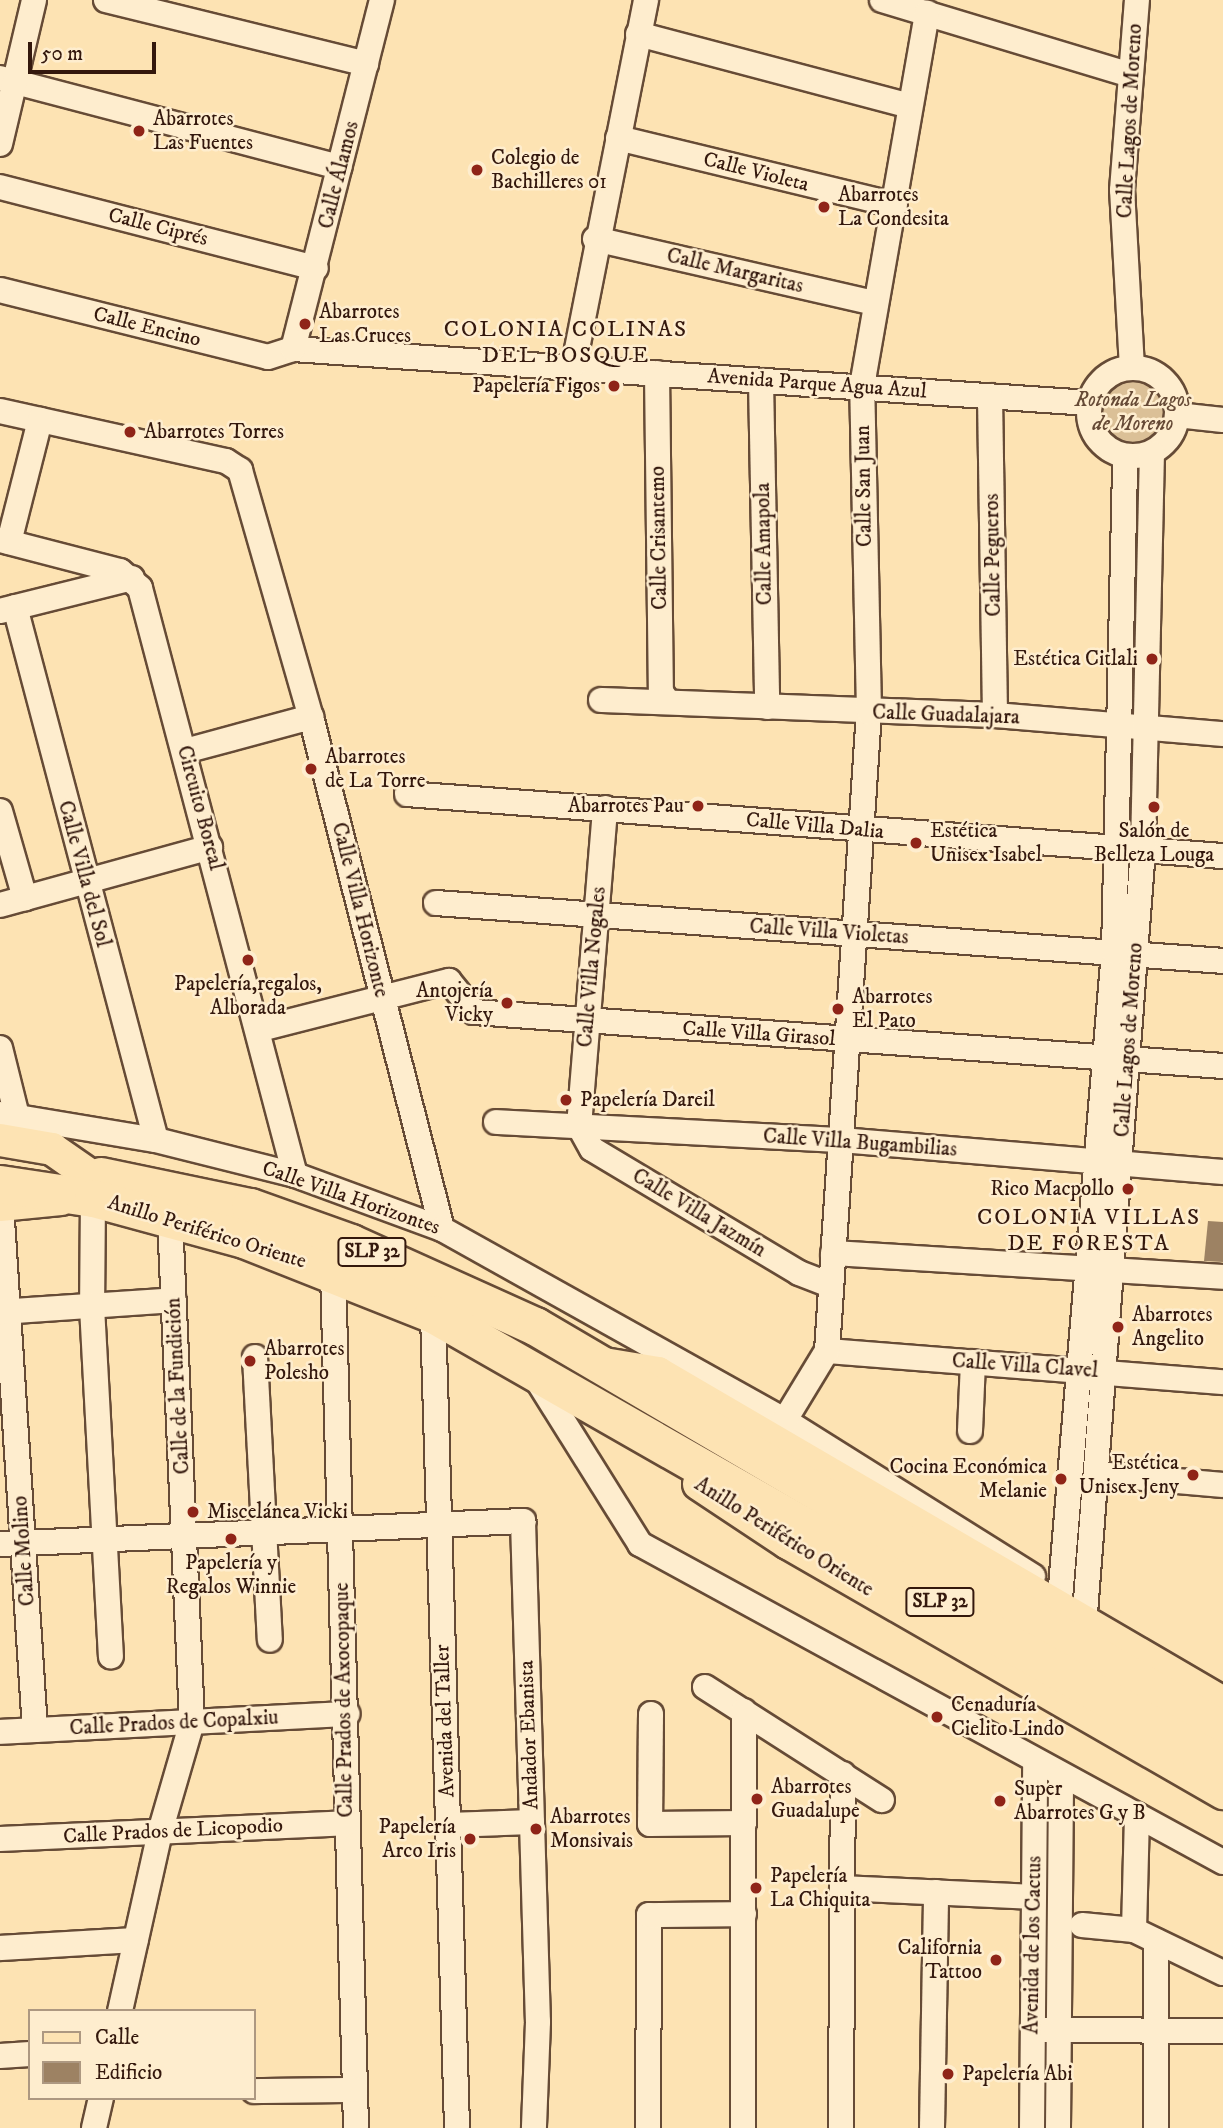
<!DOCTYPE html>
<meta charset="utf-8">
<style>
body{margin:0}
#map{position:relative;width:1223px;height:2128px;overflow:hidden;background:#fde3b3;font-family:"IM FELL DW Pica",serif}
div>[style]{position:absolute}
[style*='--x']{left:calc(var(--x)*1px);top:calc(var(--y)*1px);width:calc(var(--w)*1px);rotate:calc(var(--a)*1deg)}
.green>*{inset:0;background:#dbc097}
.round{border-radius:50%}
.building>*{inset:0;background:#9d8263}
.roads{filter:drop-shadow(2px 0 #664b36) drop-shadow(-2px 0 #664b36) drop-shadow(0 2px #664b36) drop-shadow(0 -2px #664b36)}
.minor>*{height:24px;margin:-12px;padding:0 12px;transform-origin:12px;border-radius:12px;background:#feedce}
.minor>.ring{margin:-12px;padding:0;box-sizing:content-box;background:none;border:24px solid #feedce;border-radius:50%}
.major>*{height:32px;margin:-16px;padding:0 16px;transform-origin:16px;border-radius:16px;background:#fde3b3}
.highway>*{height:37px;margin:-18.5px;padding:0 18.5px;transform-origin:18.5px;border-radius:18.5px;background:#fde3b3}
.dots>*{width:19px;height:19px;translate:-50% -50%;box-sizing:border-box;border:4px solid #feedce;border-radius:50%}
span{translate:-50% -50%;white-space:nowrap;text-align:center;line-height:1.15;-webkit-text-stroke:5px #feedce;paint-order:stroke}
.shield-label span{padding:2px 5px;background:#feedce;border:2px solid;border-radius:5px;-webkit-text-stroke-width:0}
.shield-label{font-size:19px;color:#34180d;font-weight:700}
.poi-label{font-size:21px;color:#34180d}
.left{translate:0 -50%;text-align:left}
.right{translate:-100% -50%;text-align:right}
.street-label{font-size:21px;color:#34180d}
.park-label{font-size:21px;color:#664a36;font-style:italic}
.neighbourhood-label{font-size:23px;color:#34180d;letter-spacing:2px}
.legend{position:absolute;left:28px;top:2009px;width:228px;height:91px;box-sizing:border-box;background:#feedce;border:2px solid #ad9881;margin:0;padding:9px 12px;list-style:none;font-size:21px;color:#34180d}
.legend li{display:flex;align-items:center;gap:14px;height:35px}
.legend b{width:35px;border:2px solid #ad9881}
.scale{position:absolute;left:28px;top:42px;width:128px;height:32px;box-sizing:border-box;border:4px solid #34180d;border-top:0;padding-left:9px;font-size:21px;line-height:24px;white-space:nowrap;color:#34180d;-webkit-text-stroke:5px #feedce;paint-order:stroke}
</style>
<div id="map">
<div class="green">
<div class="round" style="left:1100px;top:379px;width:66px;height:66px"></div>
</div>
<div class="building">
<div style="clip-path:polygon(1208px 1221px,1223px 1222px,1223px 1262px,1204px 1261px)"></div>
</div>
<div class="roads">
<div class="minor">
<div style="--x:106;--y:0;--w:268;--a:13.8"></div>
<div style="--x:882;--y:0;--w:259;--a:16.8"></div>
<div style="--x:638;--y:34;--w:281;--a:14.8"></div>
<div style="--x:0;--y:78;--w:351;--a:14.7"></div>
<div style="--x:618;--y:138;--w:285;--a:13.6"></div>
<div style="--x:0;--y:144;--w:148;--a:-76.7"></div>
<div style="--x:0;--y:187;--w:326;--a:14.4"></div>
<div style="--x:595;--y:239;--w:287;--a:12.9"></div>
<div style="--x:0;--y:290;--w:276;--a:14"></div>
<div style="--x:268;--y:357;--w:26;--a:-18"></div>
<div style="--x:293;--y:349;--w:799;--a:3.88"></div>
<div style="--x:293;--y:349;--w:360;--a:-75.7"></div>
<div style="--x:574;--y:364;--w:371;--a:-78.8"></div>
<div class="ring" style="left:1089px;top:368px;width:64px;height:64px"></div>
<div style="--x:1132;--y:368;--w:178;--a:-93.2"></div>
<div style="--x:1122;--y:190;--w:191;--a:-85.5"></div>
<div style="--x:657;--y:373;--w:319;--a:89.3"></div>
<div style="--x:661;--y:692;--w:12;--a:55"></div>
<div style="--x:761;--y:381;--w:326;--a:88.9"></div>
<div style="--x:990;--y:396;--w:319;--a:89.1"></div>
<div style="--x:0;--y:411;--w:231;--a:12.5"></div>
<div style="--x:226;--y:461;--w:17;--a:33"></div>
<div style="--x:240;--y:470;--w:257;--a:74"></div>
<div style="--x:311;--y:717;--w:528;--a:75.65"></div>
<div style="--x:1177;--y:415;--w:46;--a:6.2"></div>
<div style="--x:0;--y:540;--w:124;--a:14.5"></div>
<div style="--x:120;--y:571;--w:26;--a:40"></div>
<div style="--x:140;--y:588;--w:607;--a:75.21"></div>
<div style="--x:9;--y:542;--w:126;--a:-75.7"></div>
<div style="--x:15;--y:607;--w:551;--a:75.18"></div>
<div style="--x:0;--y:611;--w:136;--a:-14"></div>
<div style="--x:601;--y:700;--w:394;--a:2.2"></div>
<div style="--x:995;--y:715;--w:229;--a:4.8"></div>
<div style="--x:185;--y:751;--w:131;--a:-15.1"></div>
<div style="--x:407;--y:794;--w:818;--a:4.35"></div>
<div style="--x:0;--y:811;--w:91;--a:74"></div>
<div style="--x:436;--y:903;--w:789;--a:4.21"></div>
<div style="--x:0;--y:905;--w:218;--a:-15.4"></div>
<div style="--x:260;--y:1029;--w:195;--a:-14.3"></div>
<div style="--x:449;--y:981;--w:40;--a:51"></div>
<div style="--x:474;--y:1012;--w:751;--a:4.12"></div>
<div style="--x:0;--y:1048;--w:70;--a:76"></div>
<div style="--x:0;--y:1114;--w:158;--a:9.5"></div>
<div style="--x:156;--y:1140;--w:143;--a:14.1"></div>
<div style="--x:295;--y:1175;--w:157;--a:20.2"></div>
<div style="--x:442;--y:1229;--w:392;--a:29.2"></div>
<div style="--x:784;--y:1420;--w:294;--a:32.1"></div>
<div style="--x:496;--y:1122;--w:345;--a:3"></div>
<div style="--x:841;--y:1140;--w:383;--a:4.8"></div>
<div style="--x:579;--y:1126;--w:319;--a:-85.3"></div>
<div style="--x:579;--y:1126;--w:26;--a:61"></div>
<div style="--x:592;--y:1149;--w:241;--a:30.9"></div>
<div style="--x:799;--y:1273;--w:34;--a:21"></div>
<div style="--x:93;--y:1198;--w:109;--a:90.5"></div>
<div style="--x:92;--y:1307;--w:350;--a:86.9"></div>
<div style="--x:1;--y:1205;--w:526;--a:86.29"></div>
<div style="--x:833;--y:1253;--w:391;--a:3.5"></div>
<div style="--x:333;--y:1272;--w:856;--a:88.46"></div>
<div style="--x:0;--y:1312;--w:174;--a:-3.9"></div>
<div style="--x:433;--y:1314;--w:814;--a:88.31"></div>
<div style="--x:827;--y:1351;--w:397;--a:4.5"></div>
<div style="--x:255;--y:1357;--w:283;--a:87"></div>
<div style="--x:536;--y:1378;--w:196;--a:57.9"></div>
<div style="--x:640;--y:1544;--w:664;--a:28.61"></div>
<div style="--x:970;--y:1431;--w:69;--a:-87.5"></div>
<div style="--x:774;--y:1438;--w:102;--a:-58.7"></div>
<div style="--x:827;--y:1351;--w:640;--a:-86.24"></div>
<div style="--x:869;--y:712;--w:326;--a:-91.2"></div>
<div style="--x:862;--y:386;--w:379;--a:-80.1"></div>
<div style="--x:1098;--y:1474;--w:125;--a:5"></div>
<div style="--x:0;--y:1544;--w:524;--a:-2.52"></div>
<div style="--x:523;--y:1521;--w:501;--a:88.29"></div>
<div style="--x:538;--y:2022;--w:106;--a:92.2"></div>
<div style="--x:1059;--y:1611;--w:661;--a:-85.23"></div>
<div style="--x:1114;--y:952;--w:496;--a:-88.7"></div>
<div style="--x:1084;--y:1626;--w:780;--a:-85.66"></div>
<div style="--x:1143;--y:848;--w:395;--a:-88.7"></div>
<div style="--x:705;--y:1687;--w:210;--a:32.6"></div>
<div style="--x:651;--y:1714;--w:110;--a:90.5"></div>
<div style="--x:650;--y:1824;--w:94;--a:-0.6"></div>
<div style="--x:0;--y:1732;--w:348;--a:-3"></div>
<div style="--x:448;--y:1825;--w:84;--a:-2"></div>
<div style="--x:0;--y:1839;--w:346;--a:-2.6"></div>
<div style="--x:842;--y:1888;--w:192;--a:2.7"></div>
<div style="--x:1082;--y:1925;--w:52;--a:5.5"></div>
<div style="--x:1134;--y:1930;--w:99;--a:25.8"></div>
<div style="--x:1134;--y:1930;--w:115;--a:-88.5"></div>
<div style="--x:1156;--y:1941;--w:187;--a:90"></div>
<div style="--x:0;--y:1948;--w:136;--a:-3.4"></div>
<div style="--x:120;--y:2011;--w:183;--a:-77.4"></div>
<div style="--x:160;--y:1832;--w:115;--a:-73.8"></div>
<div style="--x:192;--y:1722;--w:504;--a:-92.5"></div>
<div style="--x:1044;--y:2030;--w:179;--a:0.3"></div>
<div style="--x:0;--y:2056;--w:30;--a:-4"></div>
<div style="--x:254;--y:2091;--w:101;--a:-0.6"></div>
<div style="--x:94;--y:2128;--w:31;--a:-77"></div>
<div style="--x:648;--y:2128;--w:213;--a:-89.7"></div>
<div style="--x:649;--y:1915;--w:95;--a:-0.6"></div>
<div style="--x:743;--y:2128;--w:417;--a:-89.9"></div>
<div style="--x:841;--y:2128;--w:354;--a:-89.7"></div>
<div style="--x:932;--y:2128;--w:236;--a:-89"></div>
<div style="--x:1032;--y:2128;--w:365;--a:-89.5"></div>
<div style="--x:1058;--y:2128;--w:350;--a:-89.5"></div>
</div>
<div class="major">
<div style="--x:0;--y:1140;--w:53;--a:9.8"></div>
<div style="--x:52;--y:1149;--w:40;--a:34.9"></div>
<div style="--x:0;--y:1205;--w:61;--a:-5.6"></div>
<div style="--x:604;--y:1364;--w:55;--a:9.5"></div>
<div style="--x:658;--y:1373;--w:654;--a:30.29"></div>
<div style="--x:699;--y:1484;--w:107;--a:33.5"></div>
<div style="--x:788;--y:1543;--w:502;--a:29.89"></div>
</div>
<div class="highway">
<div style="--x:101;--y:1176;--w:152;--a:11.8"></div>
<div style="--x:250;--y:1207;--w:107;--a:19.6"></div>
<div style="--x:351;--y:1243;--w:202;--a:24.3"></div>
<div style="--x:535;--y:1326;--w:798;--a:30.42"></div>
<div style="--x:0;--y:1184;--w:94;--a:8.6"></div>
<div style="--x:93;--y:1198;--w:156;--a:15.2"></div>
<div style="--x:244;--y:1239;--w:203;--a:21.6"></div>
<div style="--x:433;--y:1314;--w:910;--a:29.72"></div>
</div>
</div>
<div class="dots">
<div style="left:139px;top:131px;background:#8f2418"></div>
<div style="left:477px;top:170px;background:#8f2418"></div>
<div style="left:824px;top:207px;background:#8f2418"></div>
<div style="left:305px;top:324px;background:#8f2418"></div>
<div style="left:614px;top:386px;background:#8f2418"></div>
<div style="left:130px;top:432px;background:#8f2418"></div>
<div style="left:1152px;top:659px;background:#8f2418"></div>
<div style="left:311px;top:769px;background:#8f2418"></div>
<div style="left:698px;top:806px;background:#8f2418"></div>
<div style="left:1154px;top:807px;background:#8f2418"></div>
<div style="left:916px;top:843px;background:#8f2418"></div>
<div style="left:248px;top:960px;background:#8f2418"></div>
<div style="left:507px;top:1003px;background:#8f2418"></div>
<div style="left:838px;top:1009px;background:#8f2418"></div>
<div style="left:566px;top:1100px;background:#8f2418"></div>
<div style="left:1128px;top:1189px;background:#8f2418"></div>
<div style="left:1118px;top:1327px;background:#8f2418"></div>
<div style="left:250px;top:1361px;background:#8f2418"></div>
<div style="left:1193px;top:1475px;background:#8f2418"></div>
<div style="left:1061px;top:1479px;background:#8f2418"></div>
<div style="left:193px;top:1512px;background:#8f2418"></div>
<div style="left:231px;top:1539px;background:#8f2418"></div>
<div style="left:937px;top:1717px;background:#8f2418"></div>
<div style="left:757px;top:1799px;background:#8f2418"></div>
<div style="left:1000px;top:1801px;background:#8f2418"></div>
<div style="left:536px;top:1829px;background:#8f2418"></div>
<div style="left:470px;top:1839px;background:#8f2418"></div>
<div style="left:756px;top:1888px;background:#8f2418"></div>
<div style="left:996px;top:1960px;background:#8f2418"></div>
<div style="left:948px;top:2074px;background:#8f2418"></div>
</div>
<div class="shield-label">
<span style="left:372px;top:1252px">SLP 32</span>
<span style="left:940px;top:1602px">SLP 32</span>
</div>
<div class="poi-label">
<span class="left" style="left:153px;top:131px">Abarrotes<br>Las Fuentes</span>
<span class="left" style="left:491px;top:170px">Colegio de<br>Bachilleres 01</span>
<span class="left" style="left:838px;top:207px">Abarrotes<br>La Condesita</span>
<span class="left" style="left:319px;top:324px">Abarrotes<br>Las Cruces</span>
<span class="right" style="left:600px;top:386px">Papelería Figos</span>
<span class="left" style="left:144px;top:432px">Abarrotes Torres</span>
<span class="right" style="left:1138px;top:659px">Estética Citlali</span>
<span class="left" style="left:325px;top:769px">Abarrotes<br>de La Torre</span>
<span class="right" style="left:684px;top:806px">Abarrotes Pau</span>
<span class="left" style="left:930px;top:843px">Estética<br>Unisex Isabel</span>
<span style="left:1154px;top:843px">Salón de<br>Belleza Louga</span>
<span style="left:248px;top:996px">Papelería,regalos,<br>Alborada</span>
<span class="right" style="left:493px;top:1003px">Antojería<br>Vicky</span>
<span class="left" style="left:852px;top:1009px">Abarrotes<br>El Pato</span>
<span class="left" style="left:580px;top:1100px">Papelería Dareil</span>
<span class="right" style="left:1114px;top:1189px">Rico Macpollo</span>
<span class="left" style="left:1132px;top:1327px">Abarrotes<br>Angelito</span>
<span class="left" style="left:264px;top:1361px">Abarrotes<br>Polesho</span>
<span class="right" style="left:1179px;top:1475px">Estética<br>Unisex Jeny</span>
<span class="right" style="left:1047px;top:1479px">Cocina Económica<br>Melanie</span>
<span class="left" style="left:207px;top:1512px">Miscelánea Vicki</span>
<span style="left:231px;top:1575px">Papelería y<br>Regalos Winnie</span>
<span class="left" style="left:951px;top:1717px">Cenaduría<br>Cielito Lindo</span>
<span class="left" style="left:771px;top:1799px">Abarrotes<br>Guadalupe</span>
<span class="left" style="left:1014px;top:1801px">Super<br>Abarrotes G y B</span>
<span class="left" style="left:550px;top:1829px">Abarrotes<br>Monsivais</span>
<span class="right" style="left:456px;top:1839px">Papelería<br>Arco Iris</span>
<span class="left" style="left:770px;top:1888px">Papelería<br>La Chiquita</span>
<span class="right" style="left:982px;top:1960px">California<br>Tattoo</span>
<span class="left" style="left:962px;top:2074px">Papelería Abi</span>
</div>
<div class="street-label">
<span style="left:1130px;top:121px;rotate:-87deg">Calle Lagos de Moreno</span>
<span style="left:756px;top:172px;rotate:14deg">Calle Violeta</span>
<span style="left:339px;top:175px;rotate:-76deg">Calle Álamos</span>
<span style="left:158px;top:227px;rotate:14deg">Calle Ciprés</span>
<span style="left:735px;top:271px;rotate:13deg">Calle Margaritas</span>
<span style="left:147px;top:327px;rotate:14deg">Calle Encino</span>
<span style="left:817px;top:384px;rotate:4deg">Avenida Parque Agua Azul</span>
<span style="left:864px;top:486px;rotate:-91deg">Calle San Juan</span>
<span style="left:659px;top:538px;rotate:-91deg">Calle Crisantemo</span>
<span style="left:764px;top:544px;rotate:-91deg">Calle Amapola</span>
<span style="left:993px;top:555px;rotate:-91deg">Calle Pegueros</span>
<span style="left:946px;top:715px;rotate:2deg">Calle Guadalajara</span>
<span style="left:200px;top:808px;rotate:75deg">Circuito Boreal</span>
<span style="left:815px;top:826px;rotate:5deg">Calle Villa Dalia</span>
<span style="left:84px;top:874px;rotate:75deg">Calle Villa del Sol</span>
<span style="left:360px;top:910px;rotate:76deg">Calle Villa Horizonte</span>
<span style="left:829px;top:932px;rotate:4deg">Calle Villa Violetas</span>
<span style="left:592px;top:967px;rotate:-85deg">Calle Villa Nogales</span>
<span style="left:759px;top:1034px;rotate:4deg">Calle Villa Girasol</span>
<span style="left:1129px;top:1040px;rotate:-86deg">Calle Lagos de Moreno</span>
<span style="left:860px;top:1143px;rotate:4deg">Calle Villa Bugambilias</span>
<span style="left:351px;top:1198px;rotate:19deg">Calle Villa Horizontes</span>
<span style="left:699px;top:1213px;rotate:31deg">Calle Villa Jazmín</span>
<span style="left:207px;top:1232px;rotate:17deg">Anillo Periférico Oriente</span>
<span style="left:1025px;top:1366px;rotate:4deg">Calle Villa Clavel</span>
<span style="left:178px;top:1386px;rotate:-93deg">Calle de la Fundición</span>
<span style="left:784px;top:1537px;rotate:32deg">Anillo Periférico Oriente</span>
<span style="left:24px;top:1551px;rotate:-94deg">Calle Molino</span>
<span style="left:344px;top:1700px;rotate:-91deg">Calle Prados de Axocopaque</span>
<span style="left:445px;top:1721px;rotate:-92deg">Avenida del Taller</span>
<span style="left:174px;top:1723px;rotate:-3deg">Calle Prados de Copalxiu</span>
<span style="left:529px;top:1735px;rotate:-92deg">Andador Ebanista</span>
<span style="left:173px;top:1831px;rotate:-3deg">Calle Prados de Licopodio</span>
<span style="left:1033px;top:1945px;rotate:-89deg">Avenida de los Cactus</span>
</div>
<div class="park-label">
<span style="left:1133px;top:412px">Rotonda Lagos<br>de Moreno</span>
</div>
<div class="neighbourhood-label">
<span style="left:566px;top:343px">COLONIA COLINAS<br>DEL BOSQUE</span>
<span style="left:1089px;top:1231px">COLONIA VILLAS<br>DE FORESTA</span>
</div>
<ul class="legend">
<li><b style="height:9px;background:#fde3b3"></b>Calle</li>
<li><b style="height:19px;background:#9d8263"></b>Edificio</li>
</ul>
<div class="scale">50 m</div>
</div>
